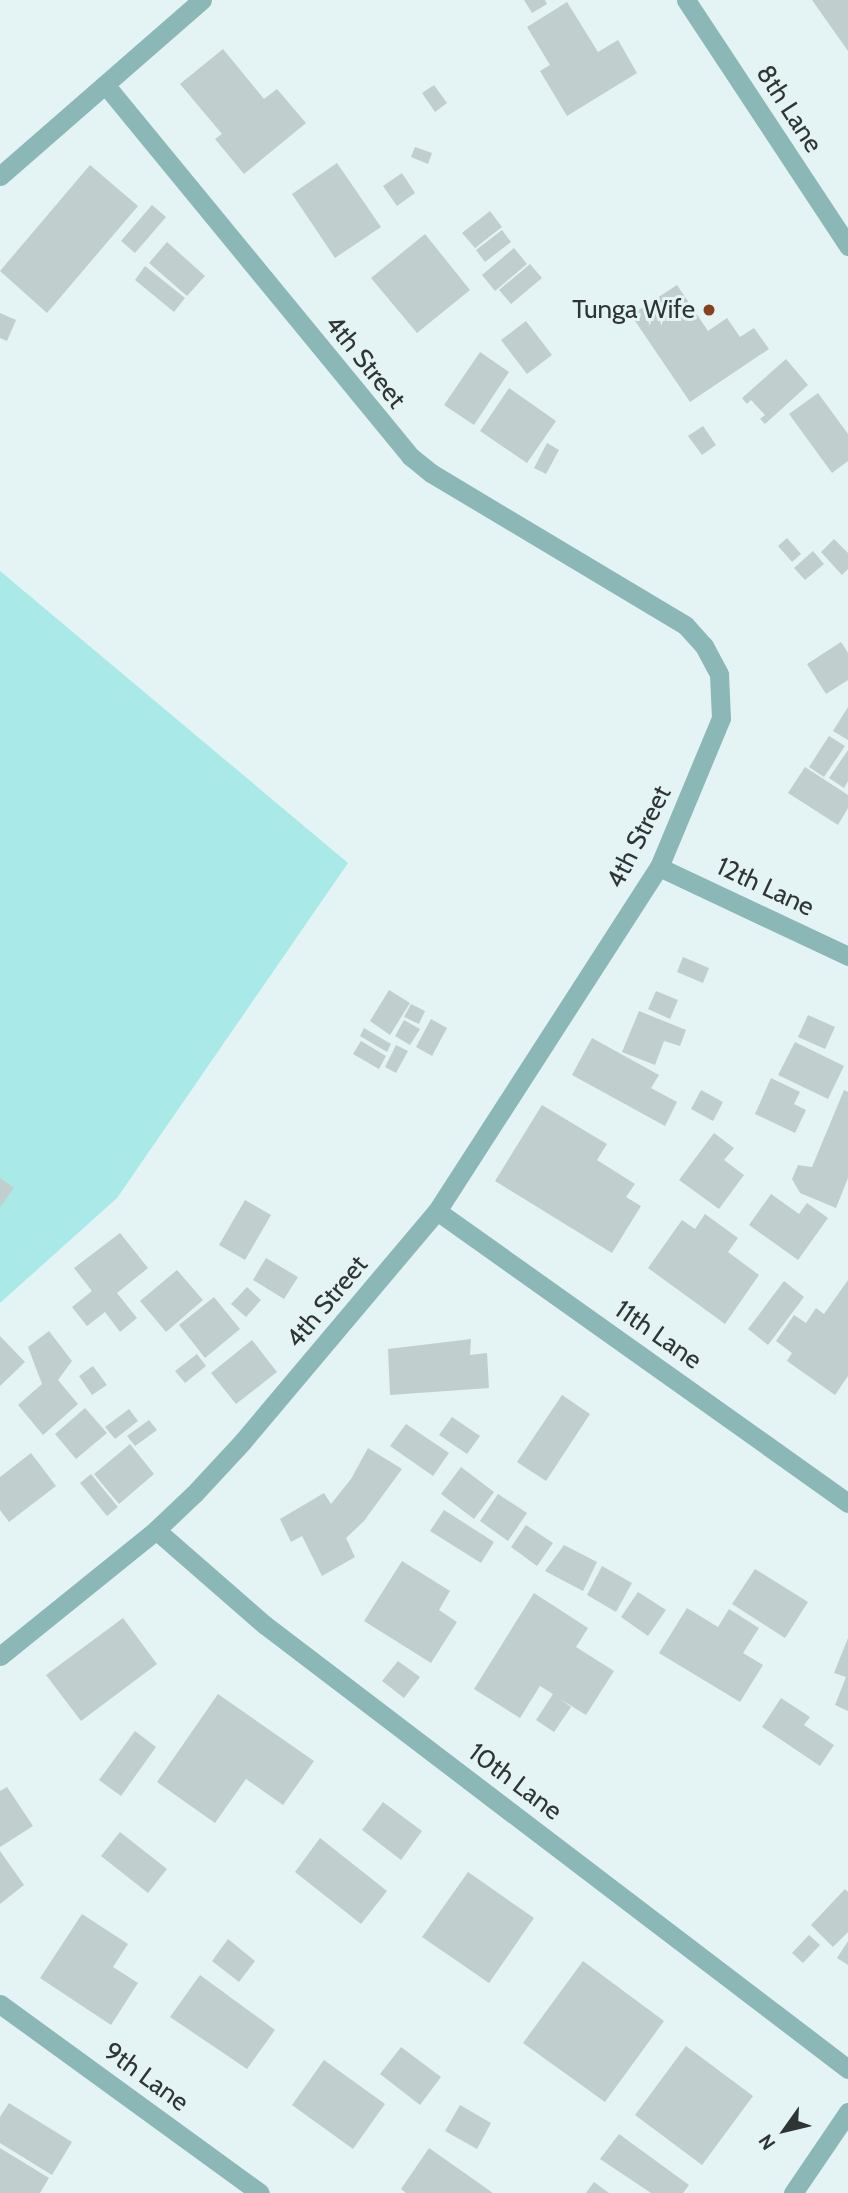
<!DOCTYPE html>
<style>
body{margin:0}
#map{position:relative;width:848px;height:2193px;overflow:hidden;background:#e4f3f3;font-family:Cabin,sans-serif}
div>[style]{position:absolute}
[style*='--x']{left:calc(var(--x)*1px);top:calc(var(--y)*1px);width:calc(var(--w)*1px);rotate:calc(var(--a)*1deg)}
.green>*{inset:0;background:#a9e9e8}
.building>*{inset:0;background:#c0cfce}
.minor>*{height:19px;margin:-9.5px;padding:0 9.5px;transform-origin:9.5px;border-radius:9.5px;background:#8bb7b6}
.dots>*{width:19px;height:19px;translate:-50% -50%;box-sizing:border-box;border:4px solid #e4f3f3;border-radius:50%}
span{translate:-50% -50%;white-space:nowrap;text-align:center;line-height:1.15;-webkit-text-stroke:6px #e4f3f3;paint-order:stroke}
.street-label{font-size:26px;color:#2f3535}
.poi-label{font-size:26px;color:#2f3535}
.right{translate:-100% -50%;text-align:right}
.north{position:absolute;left:750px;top:2095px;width:70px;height:70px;-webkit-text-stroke:5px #e4f3f3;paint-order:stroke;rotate:236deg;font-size:19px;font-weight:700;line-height:28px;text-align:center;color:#2f3535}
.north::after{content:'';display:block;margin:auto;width:24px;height:32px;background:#2f3535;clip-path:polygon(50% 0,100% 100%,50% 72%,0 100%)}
</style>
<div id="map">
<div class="green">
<div style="clip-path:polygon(0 571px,348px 863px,117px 1198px,0 1303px)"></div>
</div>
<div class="building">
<div style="clip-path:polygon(524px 0,545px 0,547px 4px,532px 13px)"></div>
<div style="clip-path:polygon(812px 0,848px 0,848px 51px)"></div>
<div style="clip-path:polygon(567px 2px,598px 52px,618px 40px,637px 73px,567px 116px,540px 71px,550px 65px,527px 27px)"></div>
<div style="clip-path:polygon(223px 49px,264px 99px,277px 89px,306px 123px,244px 174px,215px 139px,222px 134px,180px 84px)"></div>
<div style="clip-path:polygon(434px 85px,447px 103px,435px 112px,422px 93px)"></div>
<div style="clip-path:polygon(415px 147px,432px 153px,428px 164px,411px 157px)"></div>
<div style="clip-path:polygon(337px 163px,381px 227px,335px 258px,292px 194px)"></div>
<div style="clip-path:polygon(90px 165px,138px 206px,47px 313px,0 271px)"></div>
<div style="clip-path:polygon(402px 173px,415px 193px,397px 206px,383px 186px)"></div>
<div style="clip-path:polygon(152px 205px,166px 217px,135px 253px,121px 241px)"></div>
<div style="clip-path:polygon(490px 211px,502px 227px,475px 248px,462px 233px)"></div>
<div style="clip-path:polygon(502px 230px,511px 242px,485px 262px,476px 250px)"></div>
<div style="clip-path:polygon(425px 234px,470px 290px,417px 333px,371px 278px)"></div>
<div style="clip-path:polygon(167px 242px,205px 276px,187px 296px,149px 263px)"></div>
<div style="clip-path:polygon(514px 248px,527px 264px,495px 291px,482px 275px)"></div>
<div style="clip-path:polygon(530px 264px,542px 278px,511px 304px,499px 290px)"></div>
<div style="clip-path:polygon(145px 266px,185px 298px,174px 312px,135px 280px)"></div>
<div style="clip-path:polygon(677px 285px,708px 331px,727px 318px,740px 337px,754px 328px,769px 349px,690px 402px,631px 315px)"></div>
<div style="clip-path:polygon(0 313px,16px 320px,7px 341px,0 338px)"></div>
<div style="clip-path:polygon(526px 321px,552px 355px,527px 374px,501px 340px)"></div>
<div style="clip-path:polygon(480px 352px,509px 372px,474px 425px,444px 405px)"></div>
<div style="clip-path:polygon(786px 359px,808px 385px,765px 424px,760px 419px,765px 415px,751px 400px,747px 404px,742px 398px)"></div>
<div style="clip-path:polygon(509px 388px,556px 421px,527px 463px,480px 431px)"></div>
<div style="clip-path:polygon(818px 393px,848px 434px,848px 461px,832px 473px,789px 414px)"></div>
<div style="clip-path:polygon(703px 426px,716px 445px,702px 455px,688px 436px)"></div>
<div style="clip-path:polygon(547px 443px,559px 450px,546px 474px,534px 468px)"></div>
<div style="clip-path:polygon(787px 538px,801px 554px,792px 562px,778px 546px)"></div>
<div style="clip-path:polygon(834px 539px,848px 553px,848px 569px,842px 575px,821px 552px)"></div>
<div style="clip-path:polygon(813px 551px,824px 564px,805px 580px,794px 568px)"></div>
<div style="clip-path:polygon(841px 642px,848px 653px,848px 680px,826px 694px,807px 664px)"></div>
<div style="clip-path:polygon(848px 707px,848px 740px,833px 731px)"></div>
<div style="clip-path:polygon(829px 736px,845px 746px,824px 777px,809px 767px)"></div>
<div style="clip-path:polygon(848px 750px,848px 781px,844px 788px,829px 778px)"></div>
<div style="clip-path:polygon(805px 767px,848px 795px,848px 808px,838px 825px,788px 793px)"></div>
<div style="clip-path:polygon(683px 957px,709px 968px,703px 983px,677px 972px)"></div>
<div style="clip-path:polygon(389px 990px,410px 1003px,390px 1035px,370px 1021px)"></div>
<div style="clip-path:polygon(656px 991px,678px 1000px,670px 1019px,648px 1009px)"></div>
<div style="clip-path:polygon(411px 1004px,425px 1011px,419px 1024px,404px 1017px)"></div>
<div style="clip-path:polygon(639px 1011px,686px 1030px,680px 1046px,664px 1041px,655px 1065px,622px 1052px)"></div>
<div style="clip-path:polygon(808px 1015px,835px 1027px,825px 1049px,798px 1037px)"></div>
<div style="clip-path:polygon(431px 1019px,447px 1028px,432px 1056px,416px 1047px)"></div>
<div style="clip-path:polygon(404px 1020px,420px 1029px,410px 1045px,395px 1036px)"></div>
<div style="clip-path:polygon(364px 1028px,391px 1044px,387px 1052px,360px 1036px)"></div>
<div style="clip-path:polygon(592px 1038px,659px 1075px,651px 1088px,677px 1102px,665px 1126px,572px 1075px)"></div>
<div style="clip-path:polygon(361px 1041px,386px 1056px,379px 1069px,353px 1054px)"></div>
<div style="clip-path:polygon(795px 1042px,844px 1066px,828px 1099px,778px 1075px)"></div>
<div style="clip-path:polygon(396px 1045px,408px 1051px,396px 1073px,385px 1067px)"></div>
<div style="clip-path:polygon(771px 1078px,800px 1092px,794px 1104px,806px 1110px,795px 1133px,755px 1114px)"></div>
<div style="clip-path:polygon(701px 1090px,723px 1102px,713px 1121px,691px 1109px)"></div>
<div style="clip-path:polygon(844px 1090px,848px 1092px,848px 1178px,836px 1208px,800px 1193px,792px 1179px,798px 1165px,812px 1167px)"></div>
<div style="clip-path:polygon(542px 1105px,607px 1144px,597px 1160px,635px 1184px,626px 1197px,641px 1206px,612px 1253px,495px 1181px)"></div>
<div style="clip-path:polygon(714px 1133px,734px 1148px,724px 1160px,744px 1175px,719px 1209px,679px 1180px)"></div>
<div style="clip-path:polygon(0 1178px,14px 1188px,0 1207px)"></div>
<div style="clip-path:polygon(771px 1194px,799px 1214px,807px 1203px,828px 1218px,798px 1260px,749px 1225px)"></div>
<div style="clip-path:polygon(245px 1200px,271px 1215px,245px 1260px,219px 1245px)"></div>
<div style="clip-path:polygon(705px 1214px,738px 1238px,728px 1252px,759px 1275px,725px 1324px,648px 1268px,682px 1220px,695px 1229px)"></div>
<div style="clip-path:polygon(120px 1233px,148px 1268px,117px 1293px,137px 1318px,120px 1332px,105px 1312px,87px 1326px,72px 1307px,92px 1291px,74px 1268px)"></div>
<div style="clip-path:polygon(266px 1258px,298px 1277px,284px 1299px,253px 1280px)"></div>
<div style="clip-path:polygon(177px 1270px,203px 1300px,166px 1332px,140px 1301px)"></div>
<div style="clip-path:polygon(848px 1280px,848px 1376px,835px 1395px,787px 1361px,792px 1353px,776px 1341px,794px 1315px,806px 1323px,816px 1308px,824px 1314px)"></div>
<div style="clip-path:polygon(784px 1281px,804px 1297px,768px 1345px,748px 1329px)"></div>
<div style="clip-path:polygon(247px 1287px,261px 1300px,246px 1317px,231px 1304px)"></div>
<div style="clip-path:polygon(214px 1297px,240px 1329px,205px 1358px,179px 1325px)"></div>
<div style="clip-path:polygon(49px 1331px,72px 1361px,58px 1380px,78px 1404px,43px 1435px,18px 1405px,42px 1384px,28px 1347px)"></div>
<div style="clip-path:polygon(0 1336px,25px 1362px,0 1386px)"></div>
<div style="clip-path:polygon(471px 1339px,470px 1355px,487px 1353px,489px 1388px,390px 1395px,388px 1349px)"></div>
<div style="clip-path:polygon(252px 1340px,277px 1372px,236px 1404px,211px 1373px)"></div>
<div style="clip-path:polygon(197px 1354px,206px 1366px,185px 1383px,175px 1371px)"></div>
<div style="clip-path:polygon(93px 1366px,107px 1385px,92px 1395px,79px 1376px)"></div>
<div style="clip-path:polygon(562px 1395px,590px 1414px,546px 1481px,517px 1462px)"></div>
<div style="clip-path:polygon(85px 1408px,107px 1433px,76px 1459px,55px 1434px)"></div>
<div style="clip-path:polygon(129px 1409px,138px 1421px,115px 1439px,105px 1427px)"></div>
<div style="clip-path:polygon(452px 1417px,480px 1436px,467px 1454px,439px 1435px)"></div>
<div style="clip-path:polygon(149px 1420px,157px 1430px,135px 1446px,127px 1436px)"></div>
<div style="clip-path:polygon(406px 1424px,449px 1453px,433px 1476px,390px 1446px)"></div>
<div style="clip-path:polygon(130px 1444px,154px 1474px,119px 1504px,94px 1474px)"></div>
<div style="clip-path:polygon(368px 1448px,402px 1469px,364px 1521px,346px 1538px,355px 1557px,322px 1576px,302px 1536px,291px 1542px,280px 1519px,324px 1493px,331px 1504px,351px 1479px)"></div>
<div style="clip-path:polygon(31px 1453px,56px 1486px,9px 1522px,0 1510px,0 1477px)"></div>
<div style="clip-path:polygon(461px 1467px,494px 1492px,474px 1519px,441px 1494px)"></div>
<div style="clip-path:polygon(91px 1474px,118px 1507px,107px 1516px,80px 1483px)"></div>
<div style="clip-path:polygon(498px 1494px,527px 1513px,508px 1541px,480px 1521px)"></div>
<div style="clip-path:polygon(444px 1510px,494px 1542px,481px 1563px,430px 1531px)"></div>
<div style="clip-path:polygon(526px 1525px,553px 1543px,537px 1566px,511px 1547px)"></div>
<div style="clip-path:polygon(564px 1545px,597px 1562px,583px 1591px,545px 1571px)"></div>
<div style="clip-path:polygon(402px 1561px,450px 1591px,439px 1610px,457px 1622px,431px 1663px,364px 1621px)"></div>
<div style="clip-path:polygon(602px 1566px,632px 1583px,616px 1612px,587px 1595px)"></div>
<div style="clip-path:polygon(755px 1569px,808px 1602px,785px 1638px,732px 1604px)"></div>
<div style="clip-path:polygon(638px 1592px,666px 1610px,648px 1636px,621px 1617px)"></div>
<div style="clip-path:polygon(534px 1593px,588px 1628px,576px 1647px,614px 1671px,586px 1715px,560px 1699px,571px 1707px,554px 1732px,536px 1720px,553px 1694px,540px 1686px,520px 1718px,474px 1689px)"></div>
<div style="clip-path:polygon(687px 1608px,718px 1627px,729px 1609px,759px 1628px,743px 1653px,763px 1665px,740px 1702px,659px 1653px)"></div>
<div style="clip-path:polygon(123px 1618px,157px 1664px,81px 1721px,46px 1675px)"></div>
<div style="clip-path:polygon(848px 1638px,848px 1711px,835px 1705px,846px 1677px,834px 1673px)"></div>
<div style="clip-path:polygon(398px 1661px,420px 1677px,404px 1698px,382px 1681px)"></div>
<div style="clip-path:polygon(218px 1694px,314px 1761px,283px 1805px,246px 1779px,215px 1823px,157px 1782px)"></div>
<div style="clip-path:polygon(781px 1698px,810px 1717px,804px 1725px,834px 1745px,820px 1766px,762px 1727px)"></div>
<div style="clip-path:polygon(135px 1731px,156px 1747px,121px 1796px,99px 1780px)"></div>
<div style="clip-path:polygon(7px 1787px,33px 1826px,0 1847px,0 1791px)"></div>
<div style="clip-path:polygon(383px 1802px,422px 1831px,401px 1860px,362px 1830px)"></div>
<div style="clip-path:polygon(120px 1832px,167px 1869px,148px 1893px,101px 1856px)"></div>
<div style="clip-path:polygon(320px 1838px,387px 1891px,361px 1924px,295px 1872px)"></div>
<div style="clip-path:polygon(0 1851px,24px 1885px,0 1904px)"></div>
<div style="clip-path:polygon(468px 1872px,534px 1918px,489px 1983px,422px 1937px)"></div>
<div style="clip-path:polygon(845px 1889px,848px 1892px,848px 1932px,833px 1947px,811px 1925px)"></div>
<div style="clip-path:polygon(82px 1914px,128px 1944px,113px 1967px,138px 1983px,111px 2025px,40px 1978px)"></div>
<div style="clip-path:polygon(809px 1935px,820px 1945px,803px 1963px,792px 1953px)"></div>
<div style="clip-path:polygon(228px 1939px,255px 1961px,239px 1982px,212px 1961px)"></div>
<div style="clip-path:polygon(848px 1941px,848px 1965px,837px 1958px)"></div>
<div style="clip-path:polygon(583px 1961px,664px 2021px,605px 2102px,523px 2043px)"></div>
<div style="clip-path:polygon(200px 1975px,275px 2030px,247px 2069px,170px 2017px)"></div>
<div style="clip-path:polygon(686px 2046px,753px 2096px,702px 2165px,635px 2115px)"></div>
<div style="clip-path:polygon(401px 2047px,441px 2077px,420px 2105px,380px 2074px)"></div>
<div style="clip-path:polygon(324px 2060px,385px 2104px,353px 2149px,292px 2105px)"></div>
<div style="clip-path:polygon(9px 2103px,72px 2142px,52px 2175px,0 2143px,0 2117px)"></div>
<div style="clip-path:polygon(460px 2105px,491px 2123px,477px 2149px,445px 2131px)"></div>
<div style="clip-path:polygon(619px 2134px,689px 2185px,683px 2193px,651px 2193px,600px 2159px)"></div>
<div style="clip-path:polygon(0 2148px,49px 2178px,40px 2193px,0 2193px)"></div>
<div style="clip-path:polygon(429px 2148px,493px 2193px,406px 2193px,401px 2189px)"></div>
<div style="clip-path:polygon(594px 2182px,609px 2193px,586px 2193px)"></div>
</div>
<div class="minor">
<div style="--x:686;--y:0;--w:295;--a:56.6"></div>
<div style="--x:0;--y:176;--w:268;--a:-41.1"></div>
<div style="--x:659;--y:867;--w:209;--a:25.2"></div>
<div style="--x:437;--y:1211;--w:504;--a:35.39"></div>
<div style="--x:156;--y:1530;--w:145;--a:41.1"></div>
<div style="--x:265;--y:1625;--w:733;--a:37.29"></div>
<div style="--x:0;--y:1656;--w:201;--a:-38.9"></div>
<div style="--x:156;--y:1530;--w:52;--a:-43.5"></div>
<div style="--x:194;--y:1494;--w:72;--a:-47.2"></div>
<div style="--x:243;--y:1441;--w:301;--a:-49.9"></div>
<div style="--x:437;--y:1211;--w:409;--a:-57.2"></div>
<div style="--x:659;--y:867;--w:161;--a:-67.4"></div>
<div style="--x:721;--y:718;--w:44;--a:-92.6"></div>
<div style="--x:719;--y:674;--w:32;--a:-118"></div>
<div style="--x:704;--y:646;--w:28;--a:-132"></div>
<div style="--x:685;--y:625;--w:296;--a:-149.1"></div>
<div style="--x:431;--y:473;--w:26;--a:-141"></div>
<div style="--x:411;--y:457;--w:482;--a:-129.4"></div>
<div style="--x:0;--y:2004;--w:321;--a:36"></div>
<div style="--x:793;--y:2193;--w:98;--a:-55.8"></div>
</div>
<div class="dots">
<div style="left:709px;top:310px;background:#87411e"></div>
</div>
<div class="street-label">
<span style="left:789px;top:109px;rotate:57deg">8th Lane</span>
<span style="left:365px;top:362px;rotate:51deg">4th Street</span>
<span style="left:639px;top:837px;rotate:-63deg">4th Street</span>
<span style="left:765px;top:887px;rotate:25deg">12th Lane</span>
<span style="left:327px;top:1302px;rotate:-50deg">4th Street</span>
<span style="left:658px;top:1335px;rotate:35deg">11th Lane</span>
<span style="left:515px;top:1782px;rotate:37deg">10th Lane</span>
<span style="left:146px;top:2077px;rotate:36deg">9th Lane</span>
</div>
<div class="poi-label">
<span class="right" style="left:695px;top:310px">Tunga Wife</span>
</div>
<div class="north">N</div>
</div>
